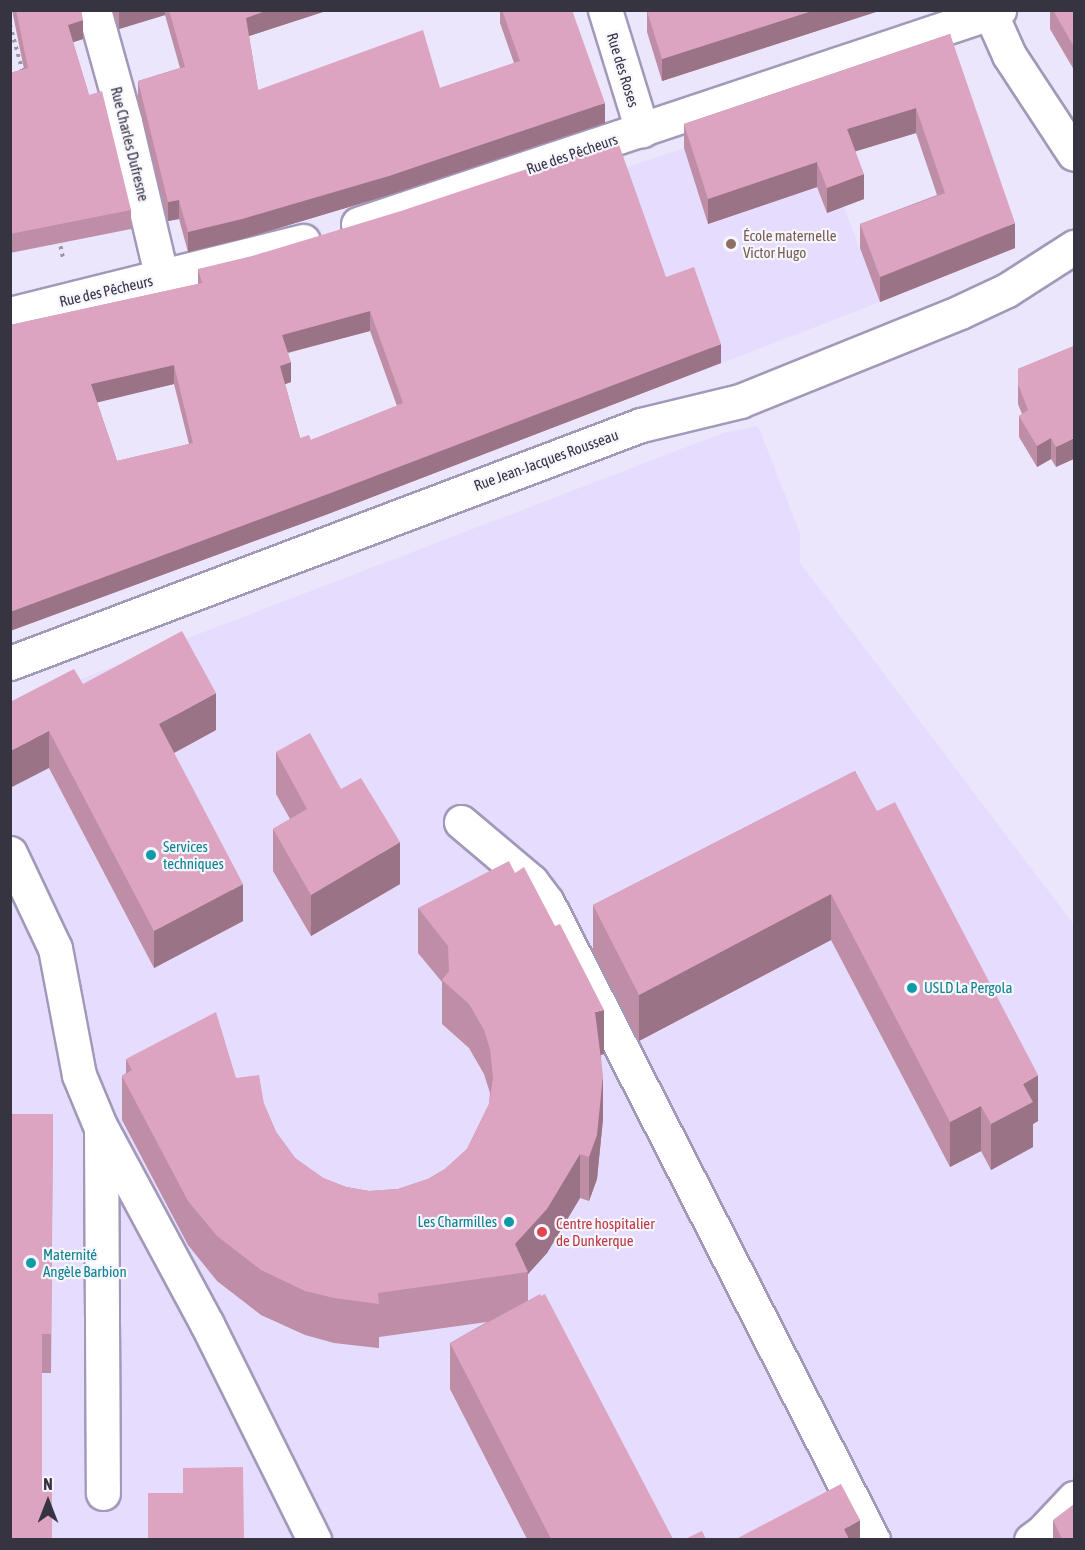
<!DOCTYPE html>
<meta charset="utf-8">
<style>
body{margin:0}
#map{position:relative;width:1085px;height:1550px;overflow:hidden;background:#ebe6fb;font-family:"Asap Condensed",sans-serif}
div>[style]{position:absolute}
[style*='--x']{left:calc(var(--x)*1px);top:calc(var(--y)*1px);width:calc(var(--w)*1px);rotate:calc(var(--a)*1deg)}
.built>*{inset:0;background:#e5dcfe}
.path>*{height:4px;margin-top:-2px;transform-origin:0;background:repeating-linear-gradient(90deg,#9995a7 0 3px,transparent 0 7.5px)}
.roads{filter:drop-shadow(2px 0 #a299b9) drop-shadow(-2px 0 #a299b9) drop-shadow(0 2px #a299b9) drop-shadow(0 -2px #a299b9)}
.minor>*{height:33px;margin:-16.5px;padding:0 16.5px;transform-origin:16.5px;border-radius:16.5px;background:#fff}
.wall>*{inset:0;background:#be8da6}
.shaded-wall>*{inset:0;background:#9b7387}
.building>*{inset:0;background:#dda4c1}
.dots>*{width:16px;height:16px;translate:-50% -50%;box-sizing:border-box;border:3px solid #f7f5fd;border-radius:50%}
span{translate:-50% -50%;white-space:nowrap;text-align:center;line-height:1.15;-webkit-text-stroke:4.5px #f7f5fd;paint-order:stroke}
.street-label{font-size:15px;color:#373441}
.education-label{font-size:15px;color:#785e54}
.left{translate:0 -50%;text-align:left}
.culture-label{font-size:15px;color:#0d838f}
.right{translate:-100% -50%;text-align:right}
.health-label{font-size:15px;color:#be3a42}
.frame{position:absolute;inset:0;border:12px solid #373441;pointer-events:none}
.north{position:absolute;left:18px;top:1472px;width:60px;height:60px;-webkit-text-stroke:4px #f7f5fd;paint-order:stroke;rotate:0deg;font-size:16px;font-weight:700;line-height:24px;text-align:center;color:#373441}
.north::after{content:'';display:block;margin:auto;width:21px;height:27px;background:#373441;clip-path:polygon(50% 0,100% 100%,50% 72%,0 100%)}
</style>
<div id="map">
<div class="built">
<div style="clip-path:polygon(806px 107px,880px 302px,673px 382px,638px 297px,581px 183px)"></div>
<div style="clip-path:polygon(758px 426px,800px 533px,800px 563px,1074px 925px,1074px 1539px,11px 1540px,11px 706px,723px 433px)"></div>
</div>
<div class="path">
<div style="--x:10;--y:25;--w:50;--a:74.8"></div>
<div style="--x:59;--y:239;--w:19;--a:78"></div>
</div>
<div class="roads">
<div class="minor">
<div style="--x:94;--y:10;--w:116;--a:74.5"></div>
<div style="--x:125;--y:122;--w:160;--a:76.7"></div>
<div style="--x:605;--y:10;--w:126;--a:72.9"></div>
<div style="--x:989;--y:10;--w:49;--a:66"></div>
<div style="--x:1009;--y:55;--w:118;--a:56.7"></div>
<div style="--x:358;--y:224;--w:676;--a:-18.46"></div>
<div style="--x:10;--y:314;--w:302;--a:-14"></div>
<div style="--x:10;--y:663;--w:674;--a:-20.67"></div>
<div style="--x:641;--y:425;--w:102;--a:-13.6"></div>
<div style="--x:740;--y:401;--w:237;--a:-22"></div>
<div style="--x:960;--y:312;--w:52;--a:-25.1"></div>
<div style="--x:1007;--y:290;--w:80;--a:-32.7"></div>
<div style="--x:461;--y:822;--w:92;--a:40.1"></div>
<div style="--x:531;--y:881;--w:26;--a:53"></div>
<div style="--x:547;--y:902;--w:716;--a:62.93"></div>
<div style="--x:10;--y:853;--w:105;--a:64.7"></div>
<div style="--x:55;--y:948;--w:129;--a:79.3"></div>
<div style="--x:79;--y:1075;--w:57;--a:67.5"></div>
<div style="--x:101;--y:1128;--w:365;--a:89.7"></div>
<div style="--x:103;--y:1131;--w:219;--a:61.7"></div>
<div style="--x:207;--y:1324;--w:241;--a:63.6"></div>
<div style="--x:1031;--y:1540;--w:14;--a:-36"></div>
<div style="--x:1042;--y:1532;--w:47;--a:-46.7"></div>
</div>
</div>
<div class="wall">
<div style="clip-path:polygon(12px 10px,81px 10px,83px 39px,73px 42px,89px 95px,131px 210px,131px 229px,10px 253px,10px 73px,24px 69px)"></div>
<div style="clip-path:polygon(112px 10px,329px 10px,249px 36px,258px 90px,440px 88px,514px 63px,500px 23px,500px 10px,572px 10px,605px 123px,389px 195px,242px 239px,188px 252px,179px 219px,168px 221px,138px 100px,138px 81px,180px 68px,165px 15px,119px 29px)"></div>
<div style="clip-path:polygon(882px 10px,662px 81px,647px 32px,647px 11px)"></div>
<div style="clip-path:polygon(1050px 10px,1074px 10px,1074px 70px,1050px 29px)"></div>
<div style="clip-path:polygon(950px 34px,1015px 248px,880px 302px,860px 248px,860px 224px,937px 195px,916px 133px,855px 151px,864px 199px,827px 213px,817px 187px,708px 224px,684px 148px,684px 124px)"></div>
<div style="clip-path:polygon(evenodd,198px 269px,666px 277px,721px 363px,328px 514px,10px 631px,10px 325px,198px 284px,198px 269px,370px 331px,397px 406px,311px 440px,300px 438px,285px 384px,291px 382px,288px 353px,370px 331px,198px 269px,174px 384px,189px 444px,117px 461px,97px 402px,174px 384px)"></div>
<div style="clip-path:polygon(1074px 346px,1056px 467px,1051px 459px,1037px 467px,1019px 437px,1019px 416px,1022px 414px,1018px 404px,1018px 369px)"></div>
<div style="clip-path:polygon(83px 684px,216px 730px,174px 753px,243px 921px,154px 968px,49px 768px,10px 702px)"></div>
<div style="clip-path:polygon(276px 752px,341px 789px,400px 884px,311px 936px,273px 871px,273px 829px,290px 819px,276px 794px)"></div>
<div style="clip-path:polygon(855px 771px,1038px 1121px,1033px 1124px,1033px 1147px,991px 1170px,981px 1151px,950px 1167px,831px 940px,639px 1041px,593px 951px,593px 905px)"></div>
<div style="clip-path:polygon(418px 908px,604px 1054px,601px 1055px,603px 1119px,597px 1179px,589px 1201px,580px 1198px,547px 1253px,528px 1274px,528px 1300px,673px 1539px,527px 1539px,450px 1389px,450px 1343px,487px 1322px,379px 1337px,379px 1348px,334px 1343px,305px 1335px,261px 1315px,217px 1281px,188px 1245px,122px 1120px,122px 1076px,126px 1073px,126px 1059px,236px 1078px,264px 1104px,276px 1132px,295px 1158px,323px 1178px,346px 1187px,369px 1191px,398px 1189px,428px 1179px,445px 1169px,467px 1149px,489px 1104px,490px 1093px,484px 1074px,469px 1048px,442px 1024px,442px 982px,418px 953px)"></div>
<div style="clip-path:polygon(53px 1114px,51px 1373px,42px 1373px,10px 1539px)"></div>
<div style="clip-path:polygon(1053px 1520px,1074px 1539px,1053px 1539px)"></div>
</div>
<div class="shaded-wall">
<div style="clip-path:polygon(119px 10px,165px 10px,165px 15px,119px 29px)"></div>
<div style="clip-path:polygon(268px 10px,329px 10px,246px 37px,246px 18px)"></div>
<div style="clip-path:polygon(815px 10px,882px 10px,662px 81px,662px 59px)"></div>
<div style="clip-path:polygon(83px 20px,83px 39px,68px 44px,68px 25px)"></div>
<div style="clip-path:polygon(605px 103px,605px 123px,389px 195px,242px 239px,188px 252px,188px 232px)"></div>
<div style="clip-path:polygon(916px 108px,916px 133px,847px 154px,847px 129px)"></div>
<div style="clip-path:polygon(817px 162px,817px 187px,708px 224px,708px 199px)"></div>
<div style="clip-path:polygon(864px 174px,864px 199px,827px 213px,827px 188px)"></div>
<div style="clip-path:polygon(179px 200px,179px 219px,168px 221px,168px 202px)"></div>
<div style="clip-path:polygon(1015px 223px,1015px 248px,880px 302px,880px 277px)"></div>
<div style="clip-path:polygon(370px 311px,370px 331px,282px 354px,282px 335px)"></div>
<div style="clip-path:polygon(721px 344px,721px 363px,328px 514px,10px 631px,10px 612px)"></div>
<div style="clip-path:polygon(291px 362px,291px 382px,280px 386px,280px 366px)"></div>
<div style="clip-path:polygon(174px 365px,174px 384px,91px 404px,91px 384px)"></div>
<div style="clip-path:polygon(1051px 438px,1051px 459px,1037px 467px,1037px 446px)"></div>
<div style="clip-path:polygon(1074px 438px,1074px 459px,1056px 467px,1056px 447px)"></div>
<div style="clip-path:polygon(216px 693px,216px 730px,159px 761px,159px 724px)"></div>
<div style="clip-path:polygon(49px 731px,49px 768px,10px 788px,10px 751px)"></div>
<div style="clip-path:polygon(400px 842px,400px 884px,311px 936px,311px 895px)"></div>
<div style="clip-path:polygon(243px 884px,243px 921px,154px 968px,154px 931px)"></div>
<div style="clip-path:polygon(831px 894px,831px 940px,639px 1041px,639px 995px)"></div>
<div style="clip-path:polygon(604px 1010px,604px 1054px,595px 1057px,595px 1012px)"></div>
<div style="clip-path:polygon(603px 1075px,603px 1119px,597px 1179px,589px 1201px,589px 1157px)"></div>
<div style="clip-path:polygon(1038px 1075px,1038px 1121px,1033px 1124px,1033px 1147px,991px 1170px,991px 1124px,1023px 1084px)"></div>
<div style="clip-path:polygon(981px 1106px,981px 1151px,950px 1167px,950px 1122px)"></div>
<div style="clip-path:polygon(580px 1154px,580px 1198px,547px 1253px,528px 1274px,515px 1244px)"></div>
<div style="clip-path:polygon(860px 1520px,860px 1539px,844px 1539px,844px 1529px)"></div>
</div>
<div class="building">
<div style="clip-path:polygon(16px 10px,81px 10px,83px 20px,68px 25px,89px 95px,102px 91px,131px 210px,10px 234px,10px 73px,28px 68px)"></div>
<div style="clip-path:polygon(169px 10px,268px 10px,246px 18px,258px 90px,423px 30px,440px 88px,520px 61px,502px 10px,572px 10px,605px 103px,389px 176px,242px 219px,188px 232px,179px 200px,168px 202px,138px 81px,185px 67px)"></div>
<div style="clip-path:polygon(650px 10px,815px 10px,662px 59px,647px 11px)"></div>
<div style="clip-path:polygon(1053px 10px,1074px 10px,1074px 47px)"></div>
<div style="clip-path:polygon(950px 34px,1015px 223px,880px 277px,860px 224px,945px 193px,916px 108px,847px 129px,864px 174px,827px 188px,817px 162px,708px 199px,684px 124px)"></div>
<div style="clip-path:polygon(evenodd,617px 139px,666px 277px,694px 267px,721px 344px,328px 494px,10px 612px,10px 325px,202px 283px,198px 269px,252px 256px,401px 211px,617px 139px,370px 311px,403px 403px,311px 440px,309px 435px,300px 438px,280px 366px,291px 362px,282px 335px,370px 311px,617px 139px,174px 365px,193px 443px,117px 461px,91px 384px,174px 365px)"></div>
<div style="clip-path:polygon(1074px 346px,1074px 438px,1056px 447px,1051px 438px,1037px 446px,1019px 416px,1028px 410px,1018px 384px,1018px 369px)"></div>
<div style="clip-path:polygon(182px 631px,216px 693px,159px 724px,243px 884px,154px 931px,49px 731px,10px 751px,10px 702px,74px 669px,83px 684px)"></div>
<div style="clip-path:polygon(310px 733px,341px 789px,361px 778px,400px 842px,311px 895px,273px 829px,307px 809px,276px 752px)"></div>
<div style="clip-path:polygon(855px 771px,877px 811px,895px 802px,1038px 1075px,1023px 1084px,1033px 1102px,991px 1124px,981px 1106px,950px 1122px,831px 894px,639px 995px,593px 905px)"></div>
<div style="clip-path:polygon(509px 861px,515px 873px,524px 867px,555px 926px,560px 924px,604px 1010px,595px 1012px,603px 1075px,597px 1135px,589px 1157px,580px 1154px,547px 1209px,515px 1244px,528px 1272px,378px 1293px,379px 1304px,334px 1298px,305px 1291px,261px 1270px,217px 1236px,188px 1201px,122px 1076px,132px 1070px,126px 1059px,216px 1012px,236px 1078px,259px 1075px,264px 1104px,276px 1132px,295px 1158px,323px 1178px,346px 1187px,369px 1191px,398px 1189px,428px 1179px,445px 1169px,467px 1149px,489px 1104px,493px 1078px,490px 1049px,484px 1030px,469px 1004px,442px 980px,449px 971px,448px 946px,418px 908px)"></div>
<div style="clip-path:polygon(10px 1114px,53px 1114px,51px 1334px,42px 1334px,42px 1480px,52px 1480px,52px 1539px,10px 1539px)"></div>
<div style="clip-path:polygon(540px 1294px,541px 1296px,545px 1294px,673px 1539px,551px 1539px,450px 1343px)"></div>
<div style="clip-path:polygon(243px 1467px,244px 1539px,148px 1539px,148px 1493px,183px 1493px,183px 1468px)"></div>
<div style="clip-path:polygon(841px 1484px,860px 1520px,844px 1529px,849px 1539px,736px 1539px)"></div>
<div style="clip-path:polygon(1074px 1504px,1074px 1539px,1062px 1539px,1053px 1520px)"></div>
<div style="clip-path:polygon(702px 1531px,706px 1539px,685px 1539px)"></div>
</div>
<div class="dots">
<div style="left:731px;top:244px;background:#8d6e63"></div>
<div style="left:151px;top:855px;background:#0f9aa8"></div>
<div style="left:912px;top:988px;background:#0f9aa8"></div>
<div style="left:509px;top:1222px;background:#0f9aa8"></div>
<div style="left:542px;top:1232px;background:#e0444e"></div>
<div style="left:31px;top:1263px;background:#0f9aa8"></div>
</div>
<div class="street-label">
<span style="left:623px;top:70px;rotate:73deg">Rue des Roses</span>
<span style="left:130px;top:144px;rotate:76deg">Rue Charles Dufresne</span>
<span style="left:572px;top:154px;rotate:-19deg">Rue des Pêcheurs</span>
<span style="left:106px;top:291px;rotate:-13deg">Rue des Pêcheurs</span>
<span style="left:546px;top:460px;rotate:-20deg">Rue Jean-Jacques Rousseau</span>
</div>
<div class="education-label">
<span class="left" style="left:743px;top:244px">École maternelle<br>Victor Hugo</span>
</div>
<div class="culture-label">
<span class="left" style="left:163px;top:855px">Services<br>techniques</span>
<span class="left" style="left:924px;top:988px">USLD La Pergola</span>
<span class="right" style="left:497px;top:1222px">Les Charmilles</span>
<span class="left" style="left:43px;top:1263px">Maternité<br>Angèle Barbion</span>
</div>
<div class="health-label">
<span class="left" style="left:556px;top:1232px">Centre hospitalier<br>de Dunkerque</span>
</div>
<div class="frame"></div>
<div class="north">N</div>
</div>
